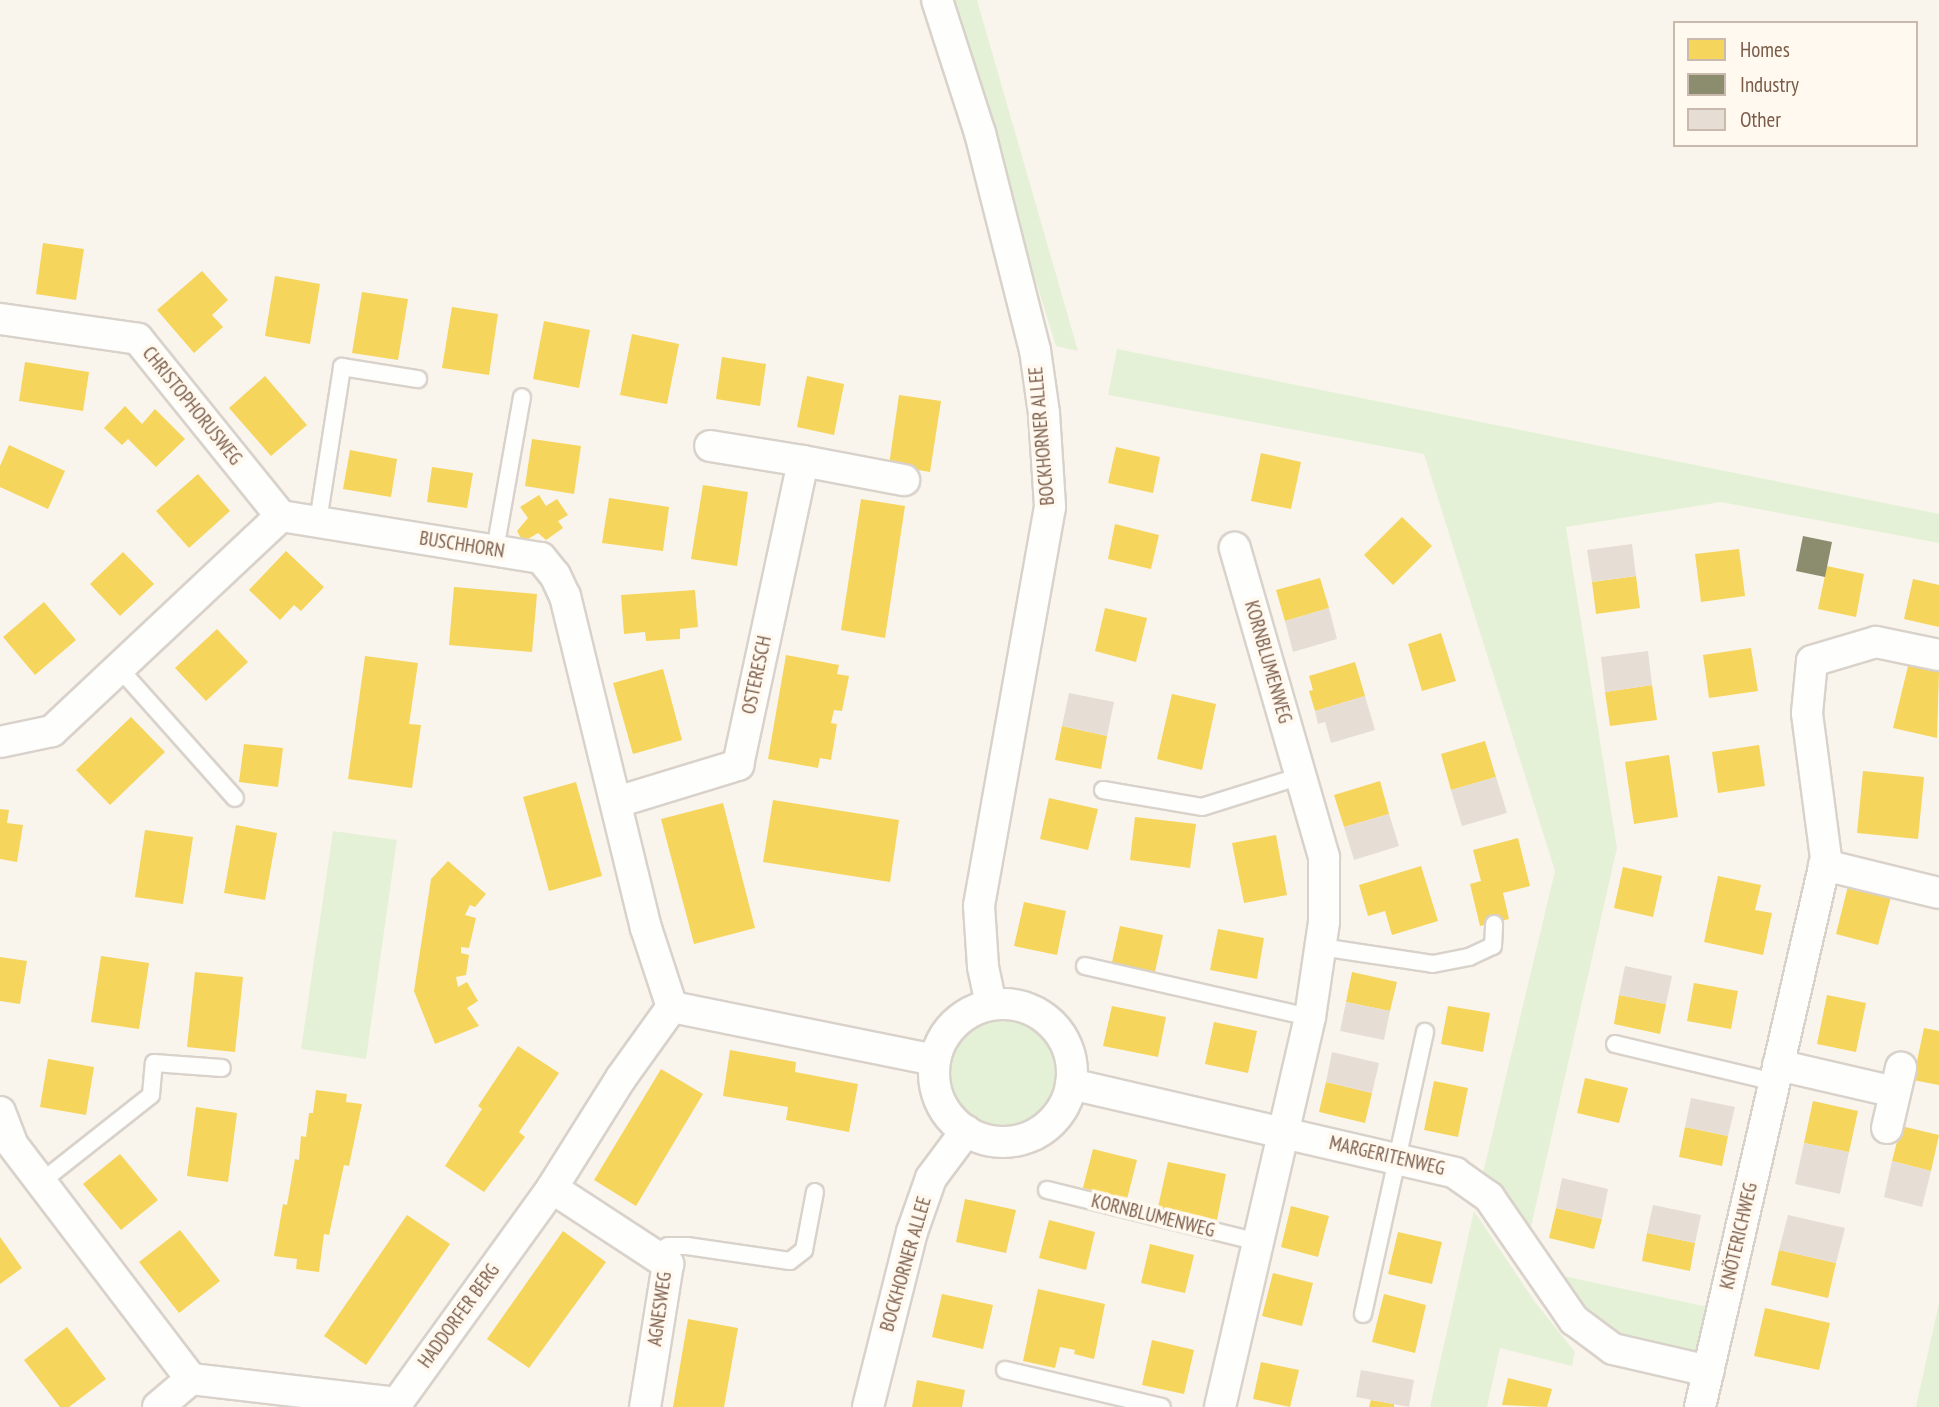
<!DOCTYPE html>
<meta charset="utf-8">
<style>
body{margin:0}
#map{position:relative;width:1939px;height:1407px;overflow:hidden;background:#f9f5ed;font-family:"PT Sans Narrow",sans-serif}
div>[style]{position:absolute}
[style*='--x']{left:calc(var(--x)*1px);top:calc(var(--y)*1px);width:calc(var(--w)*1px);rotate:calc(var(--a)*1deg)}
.green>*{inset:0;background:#e5f1d6}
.round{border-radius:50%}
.homes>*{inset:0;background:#f6d55c}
.industry>*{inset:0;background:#8c8c6e}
.building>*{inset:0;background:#e6ddd4}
.roads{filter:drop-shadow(2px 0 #d9d2cb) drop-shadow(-2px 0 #d9d2cb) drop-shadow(0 2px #d9d2cb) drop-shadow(0 -2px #d9d2cb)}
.service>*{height:16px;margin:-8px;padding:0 8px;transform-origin:8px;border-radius:8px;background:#fefefc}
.minor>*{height:30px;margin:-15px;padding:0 15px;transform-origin:15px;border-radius:15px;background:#fefefc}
.minor>.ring{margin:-15px;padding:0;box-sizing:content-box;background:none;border:30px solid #fefefc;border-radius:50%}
span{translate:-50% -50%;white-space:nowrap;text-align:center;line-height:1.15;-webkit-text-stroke:7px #fff9f0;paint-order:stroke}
.street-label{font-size:19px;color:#7b5c49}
.legend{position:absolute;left:1673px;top:21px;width:245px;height:126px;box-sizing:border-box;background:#fff9f0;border:2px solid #cabaad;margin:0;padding:9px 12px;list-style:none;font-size:21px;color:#7b5c49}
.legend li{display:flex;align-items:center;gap:14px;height:35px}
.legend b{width:35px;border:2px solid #cabaad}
</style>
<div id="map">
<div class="green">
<div style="clip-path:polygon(948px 0,977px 0,1078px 351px,1056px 346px)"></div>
<div style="clip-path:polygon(1117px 349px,1939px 514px,1939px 543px,1721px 502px,1566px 527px,1617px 848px,1530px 1231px,1483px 1173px,1555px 871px,1424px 454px,1108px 395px)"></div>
<div style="clip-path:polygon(333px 831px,397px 840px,366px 1059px,301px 1049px)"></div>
<div class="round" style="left:950px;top:1020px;width:106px;height:106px"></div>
<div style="clip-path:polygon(1474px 1211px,1535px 1302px,1575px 1352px,1572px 1366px,1500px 1348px,1487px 1407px,1430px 1407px)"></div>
<div style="clip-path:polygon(1554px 1274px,1708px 1307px,1699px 1347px,1689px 1355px,1617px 1341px,1581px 1317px)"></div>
<div style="clip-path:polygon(1939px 1303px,1939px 1407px,1916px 1407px,1918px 1397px)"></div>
</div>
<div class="homes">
<div style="clip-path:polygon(43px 243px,84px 249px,76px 300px,36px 294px)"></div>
<div style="clip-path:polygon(202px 271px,228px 300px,212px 315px,223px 327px,194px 353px,157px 310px)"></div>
<div style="clip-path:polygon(275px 276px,320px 284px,310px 344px,265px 336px)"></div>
<div style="clip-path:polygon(362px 292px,408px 299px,398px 360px,352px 353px)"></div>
<div style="clip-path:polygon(452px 307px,498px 314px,489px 375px,442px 368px)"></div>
<div style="clip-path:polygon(544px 321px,590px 330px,579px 388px,533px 379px)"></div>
<div style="clip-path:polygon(632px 334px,679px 344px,667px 404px,620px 395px)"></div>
<div style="clip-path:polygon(722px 357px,766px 364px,760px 406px,716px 399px)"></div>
<div style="clip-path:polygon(25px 362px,89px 372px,83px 411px,19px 401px)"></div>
<div style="clip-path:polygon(265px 376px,307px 425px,271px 456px,229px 408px)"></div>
<div style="clip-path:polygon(807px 376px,844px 384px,834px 435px,797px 427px)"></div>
<div style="clip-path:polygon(899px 395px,941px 401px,930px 472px,889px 465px)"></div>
<div style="clip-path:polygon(125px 406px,142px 424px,155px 409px,185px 439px,156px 467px,128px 439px,122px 445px,104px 428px)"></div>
<div style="clip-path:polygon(532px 439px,581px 446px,574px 494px,525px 486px)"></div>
<div style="clip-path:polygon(9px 445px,65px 471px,48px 509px,0 487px,0 466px)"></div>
<div style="clip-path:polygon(1116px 447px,1160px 457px,1153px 493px,1108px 483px)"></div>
<div style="clip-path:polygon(350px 450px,397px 459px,391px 497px,343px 489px)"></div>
<div style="clip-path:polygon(1261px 453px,1301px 462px,1291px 509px,1251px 501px)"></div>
<div style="clip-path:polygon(432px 467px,473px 473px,467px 508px,427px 502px)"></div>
<div style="clip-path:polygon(198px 474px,230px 511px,189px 548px,156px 511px)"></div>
<div style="clip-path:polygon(703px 485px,748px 492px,737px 566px,691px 559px)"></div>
<div style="clip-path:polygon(539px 495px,546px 506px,557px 499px,568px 515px,558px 521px,563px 528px,546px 540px,538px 533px,523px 542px,517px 531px,528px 518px,520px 507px)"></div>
<div style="clip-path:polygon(609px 498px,669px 507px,663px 551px,602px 543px)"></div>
<div style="clip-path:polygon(861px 499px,905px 506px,885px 638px,841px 630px)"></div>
<div style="clip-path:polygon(1402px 517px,1432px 546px,1393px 585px,1364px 555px)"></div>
<div style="clip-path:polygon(1115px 524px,1159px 535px,1151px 569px,1108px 559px)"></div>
<div style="clip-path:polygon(1739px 549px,1745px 596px,1701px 602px,1695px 554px)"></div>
<div style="clip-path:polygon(286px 551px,324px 587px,301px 611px,294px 605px,280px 620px,249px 590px)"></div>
<div style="clip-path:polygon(123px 552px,154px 584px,120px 616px,90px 584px)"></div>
<div style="clip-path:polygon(1827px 566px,1864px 574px,1856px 617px,1818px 609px)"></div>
<div style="clip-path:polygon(1636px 576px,1640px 608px,1596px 614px,1592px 582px)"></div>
<div style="clip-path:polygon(1320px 578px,1329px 608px,1285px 621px,1276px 590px)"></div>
<div style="clip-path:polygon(1913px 579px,1939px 585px,1939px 627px,1904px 619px)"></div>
<div style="clip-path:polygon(454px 587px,537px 594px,532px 652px,449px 645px)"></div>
<div style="clip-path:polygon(695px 590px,698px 627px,680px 629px,680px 639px,646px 641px,645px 632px,624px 634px,621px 595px)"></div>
<div style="clip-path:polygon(44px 602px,76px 640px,35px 675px,3px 637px)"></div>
<div style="clip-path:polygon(1105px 608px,1147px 618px,1136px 662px,1095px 651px)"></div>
<div style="clip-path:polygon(217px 629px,248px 662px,206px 701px,175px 668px)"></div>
<div style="clip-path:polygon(1441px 633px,1456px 681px,1422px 691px,1408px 644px)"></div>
<div style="clip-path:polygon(1751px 648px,1758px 691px,1709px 698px,1703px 655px)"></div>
<div style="clip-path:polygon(786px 655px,839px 665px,837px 674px,849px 676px,842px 711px,834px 710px,831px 723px,837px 724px,831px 760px,820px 758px,818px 768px,768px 759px)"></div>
<div style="clip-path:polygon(365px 656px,418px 663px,409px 724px,421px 725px,412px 788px,348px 779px)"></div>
<div style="clip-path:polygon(1355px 662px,1365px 696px,1315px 711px,1309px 691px,1313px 690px,1309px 676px)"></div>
<div style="clip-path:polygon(1909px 662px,1939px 669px,1937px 738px,1893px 728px)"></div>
<div style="clip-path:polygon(663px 669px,682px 740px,633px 754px,613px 683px)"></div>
<div style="clip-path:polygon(1652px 685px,1657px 720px,1610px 726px,1605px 692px)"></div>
<div style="clip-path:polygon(1172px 694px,1216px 704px,1202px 770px,1157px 759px)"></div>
<div style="clip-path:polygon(131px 717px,165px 752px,110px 805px,76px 770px)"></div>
<div style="clip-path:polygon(1062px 726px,1107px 736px,1101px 769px,1055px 760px)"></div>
<div style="clip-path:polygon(1485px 741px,1496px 777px,1451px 790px,1441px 754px)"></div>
<div style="clip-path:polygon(244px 744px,283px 748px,278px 787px,239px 782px)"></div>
<div style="clip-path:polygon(1759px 745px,1765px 786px,1718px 793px,1712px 752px)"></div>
<div style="clip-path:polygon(1669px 755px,1678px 817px,1634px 824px,1625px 762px)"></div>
<div style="clip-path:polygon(1863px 771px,1924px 777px,1918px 839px,1857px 833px)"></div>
<div style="clip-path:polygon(1380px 781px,1389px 814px,1344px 827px,1334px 795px)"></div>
<div style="clip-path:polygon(576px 782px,602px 876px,549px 891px,523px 797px)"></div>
<div style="clip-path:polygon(1049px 798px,1098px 809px,1088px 850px,1040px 839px)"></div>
<div style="clip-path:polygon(773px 800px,899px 820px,890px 882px,763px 862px)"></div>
<div style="clip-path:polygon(723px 803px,755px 928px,694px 944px,661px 819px)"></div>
<div style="clip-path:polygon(0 809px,9px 810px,7px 823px,23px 825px,17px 862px,0 859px)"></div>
<div style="clip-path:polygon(1135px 817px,1196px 824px,1190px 868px,1130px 860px)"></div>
<div style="clip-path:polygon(236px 825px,277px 833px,265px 900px,224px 893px)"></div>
<div style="clip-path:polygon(145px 830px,193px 837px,183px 904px,135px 897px)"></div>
<div style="clip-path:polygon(1276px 835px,1287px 895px,1244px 903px,1232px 843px)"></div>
<div style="clip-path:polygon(1518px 838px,1530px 886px,1503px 893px,1509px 919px,1480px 926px,1470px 884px,1481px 881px,1473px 850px)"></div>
<div style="clip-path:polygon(448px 861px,486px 894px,475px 907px,470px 905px,465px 915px,476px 918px,469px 948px,461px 947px,461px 953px,469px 955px,466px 975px,456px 977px,458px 987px,467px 982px,478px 1001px,467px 1008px,479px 1026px,435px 1044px,414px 991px,431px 879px)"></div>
<div style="clip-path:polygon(1421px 866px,1438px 921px,1392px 935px,1385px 911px,1368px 916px,1359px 885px)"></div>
<div style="clip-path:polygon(1623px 867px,1662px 876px,1653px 917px,1614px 908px)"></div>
<div style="clip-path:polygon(1718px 876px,1761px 885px,1755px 910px,1772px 913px,1763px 955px,1704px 942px)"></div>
<div style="clip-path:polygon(1848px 886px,1891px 897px,1878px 945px,1836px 934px)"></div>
<div style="clip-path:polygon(1024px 902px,1066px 911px,1057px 955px,1014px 946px)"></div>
<div style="clip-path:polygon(1120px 926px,1163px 935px,1155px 972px,1112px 962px)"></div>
<div style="clip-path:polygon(1218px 929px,1264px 938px,1257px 979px,1210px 970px)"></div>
<div style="clip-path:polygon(101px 956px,149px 963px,139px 1029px,91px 1022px)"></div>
<div style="clip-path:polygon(0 957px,27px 961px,20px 1004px,0 1001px)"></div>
<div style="clip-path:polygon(195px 972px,243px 977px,235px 1052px,187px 1047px)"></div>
<div style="clip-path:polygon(1352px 972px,1397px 982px,1390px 1011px,1346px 1002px)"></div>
<div style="clip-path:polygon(1694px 983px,1738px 991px,1731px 1029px,1687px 1021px)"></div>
<div style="clip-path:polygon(1619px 995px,1666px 1004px,1660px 1034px,1614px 1024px)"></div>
<div style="clip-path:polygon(1827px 995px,1866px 1003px,1856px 1052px,1817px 1044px)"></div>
<div style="clip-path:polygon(1112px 1006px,1166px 1017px,1158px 1057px,1103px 1046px)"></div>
<div style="clip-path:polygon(1448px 1006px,1490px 1013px,1483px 1052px,1441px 1044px)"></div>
<div style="clip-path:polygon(1214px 1022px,1257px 1031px,1248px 1073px,1205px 1064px)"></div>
<div style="clip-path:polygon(1924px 1028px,1939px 1031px,1939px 1085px,1913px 1080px)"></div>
<div style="clip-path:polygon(518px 1046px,559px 1073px,519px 1132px,525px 1137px,484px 1192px,445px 1166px,482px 1109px,478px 1106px)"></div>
<div style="clip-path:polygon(730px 1050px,796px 1062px,795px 1072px,858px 1084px,849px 1132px,786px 1120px,788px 1107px,723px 1096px)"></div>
<div style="clip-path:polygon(48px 1059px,94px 1067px,86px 1115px,40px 1107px)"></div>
<div style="clip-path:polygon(661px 1069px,703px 1094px,636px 1206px,594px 1180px)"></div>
<div style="clip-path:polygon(1585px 1078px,1628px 1088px,1619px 1123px,1577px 1113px)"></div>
<div style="clip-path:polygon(1434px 1081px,1468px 1088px,1458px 1137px,1424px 1130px)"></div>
<div style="clip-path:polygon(1326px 1082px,1372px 1093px,1365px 1123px,1319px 1112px)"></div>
<div style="clip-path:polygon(316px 1090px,347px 1094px,346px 1102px,362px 1104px,349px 1166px,344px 1165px,329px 1235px,324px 1234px,319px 1272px,296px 1269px,297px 1259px,274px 1256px,283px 1204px,287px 1205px,295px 1159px,299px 1160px,301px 1136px,306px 1137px,309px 1113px,313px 1113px)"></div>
<div style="clip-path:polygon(1813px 1101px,1858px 1111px,1849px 1152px,1804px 1143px)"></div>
<div style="clip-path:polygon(196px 1107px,237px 1113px,228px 1182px,187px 1176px)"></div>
<div style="clip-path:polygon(1901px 1126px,1939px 1135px,1931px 1171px,1892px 1161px)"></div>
<div style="clip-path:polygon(1685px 1127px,1728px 1136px,1722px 1166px,1679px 1157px)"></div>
<div style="clip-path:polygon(1093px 1149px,1137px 1160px,1127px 1199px,1083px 1188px)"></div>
<div style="clip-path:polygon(120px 1154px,158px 1200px,121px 1230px,83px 1184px)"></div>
<div style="clip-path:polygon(1168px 1162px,1226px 1174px,1217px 1220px,1158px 1207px)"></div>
<div style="clip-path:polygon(965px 1199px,1016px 1210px,1006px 1253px,956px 1242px)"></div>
<div style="clip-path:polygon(1291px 1206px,1329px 1216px,1318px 1257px,1281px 1247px)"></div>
<div style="clip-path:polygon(1556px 1208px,1602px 1219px,1594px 1249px,1549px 1238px)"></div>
<div style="clip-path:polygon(407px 1215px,450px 1244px,366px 1365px,324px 1336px)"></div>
<div style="clip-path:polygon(1049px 1220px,1095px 1232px,1086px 1270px,1039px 1258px)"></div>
<div style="clip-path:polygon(180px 1230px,220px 1281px,179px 1313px,139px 1262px)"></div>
<div style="clip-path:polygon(563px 1231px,606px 1262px,529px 1368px,487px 1339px)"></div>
<div style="clip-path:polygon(1398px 1232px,1442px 1242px,1432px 1284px,1388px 1274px)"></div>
<div style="clip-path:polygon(1647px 1233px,1695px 1243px,1690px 1271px,1642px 1261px)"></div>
<div style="clip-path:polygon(0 1237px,22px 1268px,0 1284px)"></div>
<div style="clip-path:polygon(1150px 1244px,1194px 1255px,1185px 1293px,1141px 1283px)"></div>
<div style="clip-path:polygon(1779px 1250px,1836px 1263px,1828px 1298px,1771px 1285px)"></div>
<div style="clip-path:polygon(1273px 1273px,1313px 1283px,1302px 1326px,1262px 1316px)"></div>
<div style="clip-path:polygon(1038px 1289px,1105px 1304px,1094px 1359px,1074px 1354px,1075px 1350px,1060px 1347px,1055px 1368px,1023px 1361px)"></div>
<div style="clip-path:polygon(942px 1294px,993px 1305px,983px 1349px,932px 1337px)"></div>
<div style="clip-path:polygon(1384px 1294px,1426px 1305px,1415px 1353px,1372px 1342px)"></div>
<div style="clip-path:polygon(1765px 1308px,1830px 1323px,1819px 1370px,1754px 1356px)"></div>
<div style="clip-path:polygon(688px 1319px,738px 1328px,724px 1407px,673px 1407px)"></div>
<div style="clip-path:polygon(67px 1327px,106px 1379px,69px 1407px,60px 1407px,24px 1360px)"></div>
<div style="clip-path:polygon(1152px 1340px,1194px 1350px,1184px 1394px,1142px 1385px)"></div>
<div style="clip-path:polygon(1261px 1362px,1299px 1370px,1290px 1407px,1253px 1399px)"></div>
<div style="clip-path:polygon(1508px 1378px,1552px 1389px,1547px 1407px,1502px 1405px)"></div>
<div style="clip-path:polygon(917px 1380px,965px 1390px,962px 1407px,912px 1407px)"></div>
<div style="clip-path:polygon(1371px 1400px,1394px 1404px,1394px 1407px,1369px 1407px)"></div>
</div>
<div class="industry">
<div style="clip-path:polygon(1803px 536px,1832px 542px,1825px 577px,1796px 571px)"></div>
</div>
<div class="building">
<div style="clip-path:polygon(1632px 544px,1636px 576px,1592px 582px,1587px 550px)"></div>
<div style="clip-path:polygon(1329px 608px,1337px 639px,1293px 652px,1285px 621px)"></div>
<div style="clip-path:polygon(1648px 651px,1652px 685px,1605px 692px,1601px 657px)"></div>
<div style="clip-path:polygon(1069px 693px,1114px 702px,1107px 736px,1062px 726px)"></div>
<div style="clip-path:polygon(1365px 696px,1375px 730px,1331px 743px,1325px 722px,1318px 724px,1315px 711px)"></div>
<div style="clip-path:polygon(1496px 777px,1507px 813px,1462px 826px,1451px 790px)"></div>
<div style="clip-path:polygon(1389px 814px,1399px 846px,1354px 860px,1344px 827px)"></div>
<div style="clip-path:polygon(1625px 966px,1672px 976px,1666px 1004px,1619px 995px)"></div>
<div style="clip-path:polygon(1346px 1002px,1390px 1011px,1384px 1040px,1340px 1031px)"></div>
<div style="clip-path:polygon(1332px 1052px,1379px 1063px,1372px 1093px,1326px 1082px)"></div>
<div style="clip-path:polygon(1691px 1098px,1735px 1107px,1728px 1136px,1685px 1127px)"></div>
<div style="clip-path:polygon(1804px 1143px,1849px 1152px,1840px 1194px,1795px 1184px)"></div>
<div style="clip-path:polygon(1892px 1161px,1931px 1171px,1922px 1207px,1884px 1197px)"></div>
<div style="clip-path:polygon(1562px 1178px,1608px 1189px,1602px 1219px,1556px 1208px)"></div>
<div style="clip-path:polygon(1653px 1205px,1701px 1215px,1695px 1243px,1647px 1233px)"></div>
<div style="clip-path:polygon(1788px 1215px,1845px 1228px,1836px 1263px,1779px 1250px)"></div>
<div style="clip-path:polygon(1361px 1370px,1414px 1380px,1409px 1407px,1356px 1397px)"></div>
</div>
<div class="roads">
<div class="service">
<div style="--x:318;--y:521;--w:156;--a:-81.1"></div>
<div style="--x:342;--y:367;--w:77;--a:9"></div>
<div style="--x:495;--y:550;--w:155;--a:-80"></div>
<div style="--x:119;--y:668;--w:174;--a:48.3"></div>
<div style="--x:1103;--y:790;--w:100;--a:9.7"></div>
<div style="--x:1202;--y:807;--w:104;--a:-17.4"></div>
<div style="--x:1321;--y:947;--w:113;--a:8.6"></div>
<div style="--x:1433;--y:964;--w:37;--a:-11"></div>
<div style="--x:1469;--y:957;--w:26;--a:-25"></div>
<div style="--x:1493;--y:946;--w:22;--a:-87"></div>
<div style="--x:1085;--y:966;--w:231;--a:12.8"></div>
<div style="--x:1615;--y:1044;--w:163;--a:13.4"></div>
<div style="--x:41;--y:1182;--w:140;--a:-38.3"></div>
<div style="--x:151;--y:1095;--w:32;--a:-85"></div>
<div style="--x:154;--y:1063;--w:68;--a:4.2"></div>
<div style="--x:1047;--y:1190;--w:217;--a:13.8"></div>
<div style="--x:653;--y:1254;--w:17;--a:-28"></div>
<div style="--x:668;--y:1246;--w:19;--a:0"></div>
<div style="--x:687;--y:1246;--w:104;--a:8.3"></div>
<div style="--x:790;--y:1261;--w:18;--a:-38"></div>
<div style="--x:804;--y:1250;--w:59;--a:-79.3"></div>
<div style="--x:1363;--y:1314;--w:289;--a:-77.6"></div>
<div style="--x:1005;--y:1370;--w:161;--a:13.3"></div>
</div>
<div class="minor">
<div style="--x:937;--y:0;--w:140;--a:72.1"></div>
<div style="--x:980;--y:133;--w:224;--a:75.8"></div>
<div style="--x:1035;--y:350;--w:64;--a:81.9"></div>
<div style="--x:1044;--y:413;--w:94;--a:86.3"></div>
<div style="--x:1050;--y:507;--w:405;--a:100.1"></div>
<div style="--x:979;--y:906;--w:61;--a:86.2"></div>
<div style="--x:983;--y:967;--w:38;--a:78"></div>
<div style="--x:0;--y:319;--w:139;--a:8.2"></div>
<div style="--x:138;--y:339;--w:228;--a:51.1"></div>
<div style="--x:803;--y:461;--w:103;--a:10.7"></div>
<div style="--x:0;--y:742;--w:53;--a:-11.9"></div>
<div style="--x:52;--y:731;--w:314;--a:-43.2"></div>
<div style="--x:281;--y:516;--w:263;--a:9.2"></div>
<div style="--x:541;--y:558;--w:22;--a:51"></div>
<div style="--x:555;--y:575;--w:23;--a:65"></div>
<div style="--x:565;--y:596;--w:342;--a:76.3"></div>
<div style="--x:646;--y:928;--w:83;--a:71.8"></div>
<div style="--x:617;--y:802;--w:127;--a:-17"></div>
<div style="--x:738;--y:765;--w:311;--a:-77.9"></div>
<div style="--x:803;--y:461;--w:94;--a:-170.8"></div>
<div style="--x:1824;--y:865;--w:118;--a:13.7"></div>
<div class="ring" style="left:934px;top:1004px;width:108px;height:108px"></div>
<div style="--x:1778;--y:1065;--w:120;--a:13"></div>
<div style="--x:1071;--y:1084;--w:394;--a:13"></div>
<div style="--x:1455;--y:1173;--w:42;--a:35.2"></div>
<div style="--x:1489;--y:1197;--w:150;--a:55.4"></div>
<div style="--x:1574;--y:1320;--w:49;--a:36.6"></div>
<div style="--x:1613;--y:1349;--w:98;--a:13"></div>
<div style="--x:0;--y:1112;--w:34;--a:69"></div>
<div style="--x:12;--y:1144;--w:295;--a:52.7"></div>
<div style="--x:191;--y:1379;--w:207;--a:6.6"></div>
<div style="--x:397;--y:1403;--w:265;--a:-54.2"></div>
<div style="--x:552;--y:1188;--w:130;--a:-57.9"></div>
<div style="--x:621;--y:1078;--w:87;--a:-54.3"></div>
<div style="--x:672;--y:1007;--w:268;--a:11.4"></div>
<div style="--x:1887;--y:1128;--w:62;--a:-76.9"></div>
<div style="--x:552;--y:1188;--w:139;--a:33.2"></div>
<div style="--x:668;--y:1264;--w:145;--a:99.1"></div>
<div style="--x:158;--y:1407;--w:43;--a:-40.3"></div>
<div style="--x:868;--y:1407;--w:180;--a:-75.9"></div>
<div style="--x:912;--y:1232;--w:57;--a:-70.6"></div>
<div style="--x:931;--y:1178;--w:59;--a:-53.3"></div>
<div style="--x:1220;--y:1407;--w:400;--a:-77"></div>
<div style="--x:1310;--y:1017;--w:96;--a:-81.6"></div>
<div style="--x:1324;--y:922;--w:65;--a:-90"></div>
<div style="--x:1324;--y:857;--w:322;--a:-106.1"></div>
<div style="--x:1700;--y:1407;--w:563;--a:-77.07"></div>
<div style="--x:1826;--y:858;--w:146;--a:-97.5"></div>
<div style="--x:1807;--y:713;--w:52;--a:-84.5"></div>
<div style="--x:1812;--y:661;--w:67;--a:-16.5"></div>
<div style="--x:1876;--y:642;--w:64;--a:11.7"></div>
</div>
</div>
<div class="street-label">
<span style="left:192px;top:406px;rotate:51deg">CHRISTOPHORUSWEG</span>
<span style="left:1042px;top:436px;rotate:-95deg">BOCKHORNER ALLEE</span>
<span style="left:462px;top:545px;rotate:9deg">BUSCHHORN</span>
<span style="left:1268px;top:662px;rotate:74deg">KORNBLUMENWEG</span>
<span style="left:757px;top:675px;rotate:-78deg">OSTERESCH</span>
<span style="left:1387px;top:1156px;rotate:13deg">MARGERITENWEG</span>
<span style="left:1153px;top:1216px;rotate:14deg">KORNBLUMENWEG</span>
<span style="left:1739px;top:1236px;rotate:-77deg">KNÖTERICHWEG</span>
<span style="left:906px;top:1264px;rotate:-74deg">BOCKHORNER ALLEE</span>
<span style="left:660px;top:1309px;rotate:-82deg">AGNESWEG</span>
<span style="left:459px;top:1316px;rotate:-54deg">HADDORFER BERG</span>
</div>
<ul class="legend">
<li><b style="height:19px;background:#f6d55c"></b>Homes</li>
<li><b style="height:19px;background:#8c8c6e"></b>Industry</li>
<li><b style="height:19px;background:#e6ddd4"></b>Other</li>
</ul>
</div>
